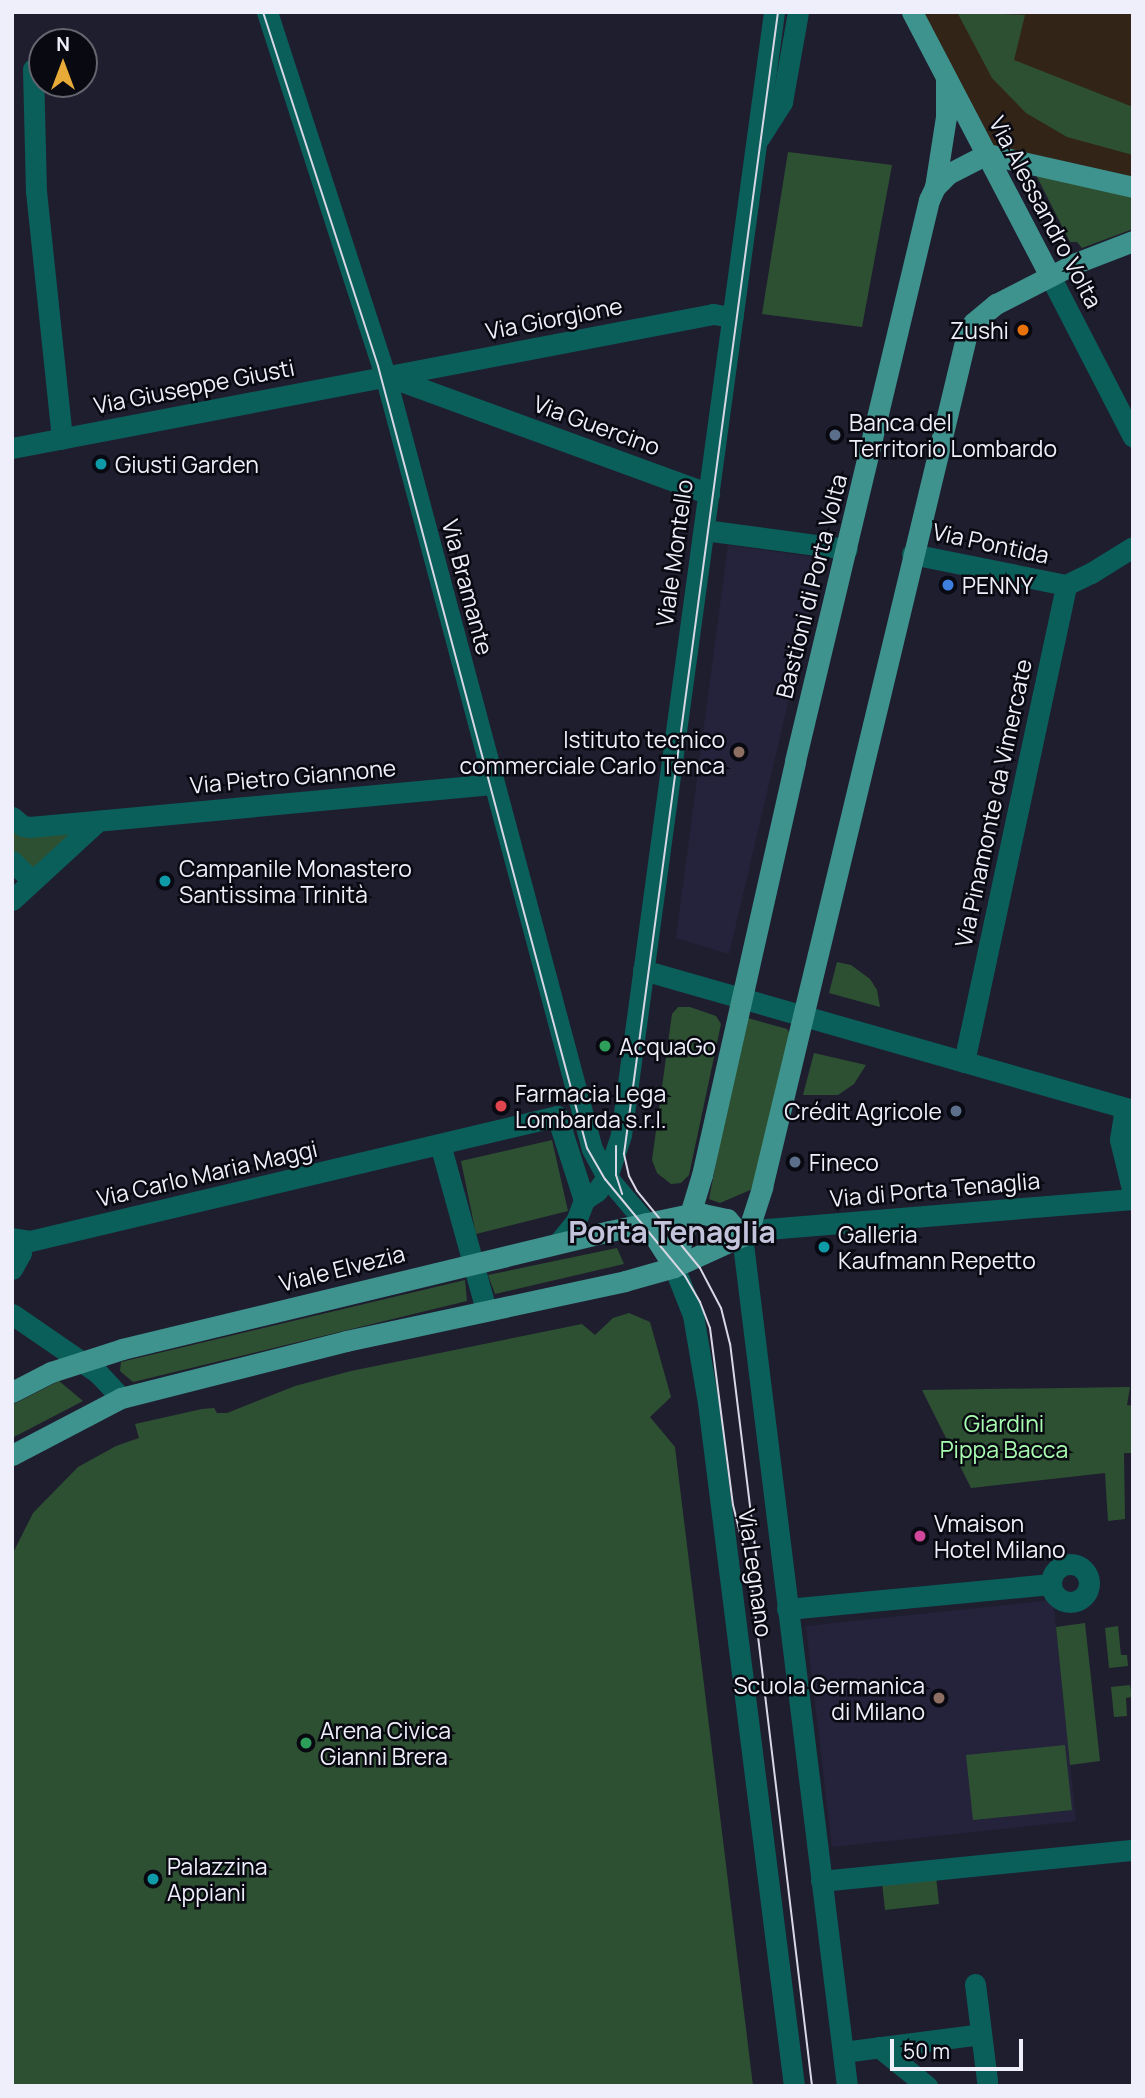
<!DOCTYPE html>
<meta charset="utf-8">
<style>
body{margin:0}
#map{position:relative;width:1145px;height:2098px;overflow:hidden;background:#1f1e2f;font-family:Manrope,sans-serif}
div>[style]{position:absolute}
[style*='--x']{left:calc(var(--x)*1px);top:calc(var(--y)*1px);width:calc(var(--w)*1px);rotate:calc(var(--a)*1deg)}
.commercial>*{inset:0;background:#332418}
.built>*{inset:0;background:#25233b}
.green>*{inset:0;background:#2e5032}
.minor>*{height:21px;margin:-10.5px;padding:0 10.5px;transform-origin:10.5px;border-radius:10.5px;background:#0b5f5b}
.minor>.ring{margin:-10.5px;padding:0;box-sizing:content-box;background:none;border:21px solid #0b5f5b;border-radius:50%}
.major>*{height:21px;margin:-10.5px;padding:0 10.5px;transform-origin:10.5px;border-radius:10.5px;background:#3e938e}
.tram>*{height:2px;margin:-1px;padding:0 1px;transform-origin:1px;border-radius:1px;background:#d7d7e5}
.dots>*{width:19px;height:19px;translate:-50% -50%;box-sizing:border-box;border:4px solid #090911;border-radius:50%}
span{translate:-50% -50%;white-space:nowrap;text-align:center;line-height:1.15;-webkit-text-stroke:5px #090911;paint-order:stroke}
.street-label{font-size:23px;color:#efeffc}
.poi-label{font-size:23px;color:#efeffc}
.right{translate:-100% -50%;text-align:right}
.left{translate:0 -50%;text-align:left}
.park-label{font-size:23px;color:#a8fdb1}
.district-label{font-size:30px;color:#c3c3db;font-weight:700}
.frame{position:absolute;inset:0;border:14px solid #efeffc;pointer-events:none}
.north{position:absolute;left:28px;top:28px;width:70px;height:70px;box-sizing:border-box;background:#090911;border:2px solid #65656f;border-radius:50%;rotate:0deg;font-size:19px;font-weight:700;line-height:28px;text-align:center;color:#efeffc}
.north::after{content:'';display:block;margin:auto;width:24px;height:32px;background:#e8ab37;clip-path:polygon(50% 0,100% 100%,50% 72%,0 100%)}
.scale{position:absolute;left:890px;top:2039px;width:133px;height:32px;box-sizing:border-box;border:4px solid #efeffc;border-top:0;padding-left:9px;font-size:21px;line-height:24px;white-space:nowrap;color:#efeffc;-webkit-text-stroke:5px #090911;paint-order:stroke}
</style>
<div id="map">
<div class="commercial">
<div style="clip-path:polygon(913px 12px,1133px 12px,1133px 186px,988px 153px)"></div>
</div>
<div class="built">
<div style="clip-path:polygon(728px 545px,822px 558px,729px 954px,676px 938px)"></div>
<div style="clip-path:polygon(1053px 1600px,1076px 1821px,832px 1847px,806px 1626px)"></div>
</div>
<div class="green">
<div style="clip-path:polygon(957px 12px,1025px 15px,1014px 60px,1133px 107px,1133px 155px,1067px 137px,1026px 113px,992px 78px)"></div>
<div style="clip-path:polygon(788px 152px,892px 165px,862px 327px,762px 314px)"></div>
<div style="clip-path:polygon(1033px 169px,1133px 195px,1133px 229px,1082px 248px,1077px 242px,1070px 242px)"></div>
<div style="clip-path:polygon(12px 822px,85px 826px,35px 869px,12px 851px)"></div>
<div style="clip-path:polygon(837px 962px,851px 965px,870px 979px,877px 990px,880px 1007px,829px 993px)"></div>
<div style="clip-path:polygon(678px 1007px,690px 1007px,716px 1016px,721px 1024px,689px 1175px,681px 1183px,671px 1184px,657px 1173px,652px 1160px,672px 1014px)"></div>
<div style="clip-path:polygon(744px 1017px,787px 1029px,793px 1038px,755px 1188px,720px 1203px,709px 1199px)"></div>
<div style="clip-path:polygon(814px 1053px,866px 1065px,854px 1084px,838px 1095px,803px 1095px)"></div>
<div style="clip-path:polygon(552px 1140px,568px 1211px,476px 1234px,461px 1161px)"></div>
<div style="clip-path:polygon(617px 1248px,624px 1264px,495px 1294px,488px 1275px)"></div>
<div style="clip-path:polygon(465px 1280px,467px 1301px,133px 1382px,120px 1371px,121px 1362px)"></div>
<div style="clip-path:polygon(629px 1313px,650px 1322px,671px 1397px,650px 1417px,675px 1447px,753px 2086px,12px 2086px,12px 1555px,33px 1513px,78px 1467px,116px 1446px,139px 1438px,135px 1424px,202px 1409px,214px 1408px,217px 1413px,227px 1413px,295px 1386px,351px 1371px,582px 1324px,595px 1335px,613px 1318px)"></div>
<div style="clip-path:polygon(59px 1381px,83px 1401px,12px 1438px,12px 1405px)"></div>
<div style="clip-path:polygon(1130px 1387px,1127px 1405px,1133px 1406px,1133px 1453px,1124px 1453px,1125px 1519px,1108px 1521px,1105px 1473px,971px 1488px,922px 1390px)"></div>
<div style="clip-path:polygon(1085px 1623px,1100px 1761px,1070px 1765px,1056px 1627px)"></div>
<div style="clip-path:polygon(1118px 1626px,1121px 1655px,1127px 1655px,1128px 1666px,1109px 1668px,1105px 1628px)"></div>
<div style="clip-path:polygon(1130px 1685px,1132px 1697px,1126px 1698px,1127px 1716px,1114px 1717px,1111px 1687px)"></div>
<div style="clip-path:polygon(1065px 1745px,1072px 1810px,973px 1820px,966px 1755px)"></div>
<div style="clip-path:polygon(936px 1876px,939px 1904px,885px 1910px,882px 1882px)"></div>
</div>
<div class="minor">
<div style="--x:267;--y:12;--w:382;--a:72"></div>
<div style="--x:385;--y:375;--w:801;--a:75.03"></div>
<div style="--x:592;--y:1149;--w:32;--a:62"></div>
<div style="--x:607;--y:1177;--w:60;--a:49.7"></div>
<div style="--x:33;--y:69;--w:122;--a:88.6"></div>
<div style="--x:36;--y:191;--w:249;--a:84"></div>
<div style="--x:759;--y:138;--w:43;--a:-57.4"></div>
<div style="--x:782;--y:102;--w:91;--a:-79.9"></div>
<div style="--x:1050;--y:276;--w:181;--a:62.7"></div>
<div style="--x:387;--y:376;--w:343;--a:20.1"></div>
<div style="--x:12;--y:448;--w:714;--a:-10.82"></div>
<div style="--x:713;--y:314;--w:20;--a:9"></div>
<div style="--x:704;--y:530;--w:144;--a:7.6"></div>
<div style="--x:912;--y:554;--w:157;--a:11.4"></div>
<div style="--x:1066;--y:585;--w:28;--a:-26"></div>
<div style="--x:1091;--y:573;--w:49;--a:-31.8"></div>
<div style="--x:12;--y:817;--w:14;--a:39"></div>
<div style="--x:23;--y:826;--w:7;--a:8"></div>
<div style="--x:30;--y:827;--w:464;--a:-5.3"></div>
<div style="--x:12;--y:861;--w:28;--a:45"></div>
<div style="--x:12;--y:900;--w:117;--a:-42.6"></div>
<div style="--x:643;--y:970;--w:510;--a:15.95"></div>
<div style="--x:964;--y:1062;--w:488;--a:-77.9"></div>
<div style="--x:1125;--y:1108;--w:32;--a:99"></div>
<div style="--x:1120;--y:1140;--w:55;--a:76.2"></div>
<div style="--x:440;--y:1144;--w:172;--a:74.5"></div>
<div style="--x:12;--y:1238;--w:18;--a:9"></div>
<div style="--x:30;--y:1241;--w:542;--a:-13.34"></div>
<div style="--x:557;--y:1116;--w:88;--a:72.2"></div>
<div style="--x:559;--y:1242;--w:27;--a:-51"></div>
<div style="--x:576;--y:1221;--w:22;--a:-69"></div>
<div style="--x:584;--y:1200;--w:16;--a:-35"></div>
<div style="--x:597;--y:1191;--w:17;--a:-54"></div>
<div style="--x:607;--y:1177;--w:44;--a:-71.6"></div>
<div style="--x:621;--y:1135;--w:1133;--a:-82.24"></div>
<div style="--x:674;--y:1267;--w:52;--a:68.4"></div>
<div style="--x:693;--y:1315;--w:89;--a:80.3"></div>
<div style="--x:708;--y:1403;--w:688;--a:82.82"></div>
<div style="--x:12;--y:1269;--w:18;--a:-61"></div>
<div style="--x:21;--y:1253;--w:13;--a:-108"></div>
<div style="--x:12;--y:1314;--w:104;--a:34.5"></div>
<div style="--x:98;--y:1373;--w:34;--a:47"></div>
<div class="ring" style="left:1051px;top:1564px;width:17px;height:17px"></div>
<div style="--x:787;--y:1609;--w:265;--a:-5.4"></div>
<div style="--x:821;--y:1881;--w:314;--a:-5.7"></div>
<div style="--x:975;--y:1984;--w:98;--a:82.9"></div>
<div style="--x:879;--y:2047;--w:62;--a:39.1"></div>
<div style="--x:843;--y:2052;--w:139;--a:-7.4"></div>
<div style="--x:847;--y:2086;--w:856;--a:-97.04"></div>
<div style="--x:742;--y:1236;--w:26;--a:-16"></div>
<div style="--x:767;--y:1229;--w:367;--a:-4.7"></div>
</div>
<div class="major">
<div style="--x:912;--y:12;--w:298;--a:62.4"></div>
<div style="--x:987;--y:154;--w:150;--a:12.7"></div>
<div style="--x:935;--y:187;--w:18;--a:-45"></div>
<div style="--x:948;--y:174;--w:44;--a:-27.1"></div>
<div style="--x:646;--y:1223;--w:52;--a:57.5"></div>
<div style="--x:674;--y:1267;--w:96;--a:-73.1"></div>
<div style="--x:702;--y:1175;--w:424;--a:-77.3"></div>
<div style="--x:795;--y:761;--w:577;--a:-76.57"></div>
<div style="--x:929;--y:200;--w:14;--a:-65"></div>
<div style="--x:935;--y:187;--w:71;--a:-81.1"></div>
<div style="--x:946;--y:117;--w:39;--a:-90"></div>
<div style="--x:12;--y:1392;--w:44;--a:-27.1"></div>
<div style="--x:51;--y:1372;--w:75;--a:-17.9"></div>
<div style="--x:122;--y:1349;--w:502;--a:-13.59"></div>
<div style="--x:610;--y:1231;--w:82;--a:-12"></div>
<div style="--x:690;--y:1214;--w:13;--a:0"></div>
<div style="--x:703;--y:1214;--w:25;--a:12"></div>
<div style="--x:727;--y:1219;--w:23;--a:49"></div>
<div style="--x:12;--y:1455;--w:123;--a:-27.6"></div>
<div style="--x:121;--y:1398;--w:232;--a:-14.2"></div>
<div style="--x:346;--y:1341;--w:285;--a:-12.1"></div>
<div style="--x:625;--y:1281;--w:51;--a:-15.9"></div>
<div style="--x:674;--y:1267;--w:75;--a:-24.5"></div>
<div style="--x:742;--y:1236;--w:14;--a:-54"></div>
<div style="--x:750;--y:1225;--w:40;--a:-72"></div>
<div style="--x:762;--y:1187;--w:874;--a:-76.5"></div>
<div style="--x:966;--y:337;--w:16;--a:-63"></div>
<div style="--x:973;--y:323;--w:30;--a:-40"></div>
<div style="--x:996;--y:304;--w:90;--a:-27.1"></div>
<div style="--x:1076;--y:263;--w:61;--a:-21.1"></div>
</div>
<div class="tram">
<div style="--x:263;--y:12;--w:372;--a:72"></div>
<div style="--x:378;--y:366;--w:809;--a:75.04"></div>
<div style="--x:587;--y:1148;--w:36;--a:60"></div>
<div style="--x:605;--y:1179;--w:126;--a:50.5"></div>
<div style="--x:685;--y:1276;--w:30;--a:60"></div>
<div style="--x:700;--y:1302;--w:28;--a:69"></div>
<div style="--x:710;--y:1328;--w:178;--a:82.6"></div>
<div style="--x:733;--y:1505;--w:75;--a:76.1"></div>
<div style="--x:751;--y:1578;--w:512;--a:83.15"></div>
<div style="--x:616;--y:1146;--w:29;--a:90"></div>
<div style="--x:616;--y:1175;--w:20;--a:72"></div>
<div style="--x:758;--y:1571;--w:229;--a:-97"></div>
<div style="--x:730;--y:1344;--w:37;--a:-104"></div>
<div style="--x:721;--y:1308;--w:45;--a:-117.7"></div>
<div style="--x:700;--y:1268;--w:99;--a:-129.3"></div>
<div style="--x:637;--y:1191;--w:17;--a:-118"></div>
<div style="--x:629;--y:1176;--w:23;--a:-103"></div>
<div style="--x:624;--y:1154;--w:1152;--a:-82.32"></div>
</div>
<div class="dots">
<div style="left:1023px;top:330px;background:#e8710a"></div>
<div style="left:835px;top:435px;background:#5c6f8a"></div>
<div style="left:101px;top:464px;background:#0f9aa8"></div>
<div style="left:948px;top:585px;background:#3f7fe0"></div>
<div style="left:739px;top:752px;background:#8d6e63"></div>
<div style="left:165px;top:881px;background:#0f9aa8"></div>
<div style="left:605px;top:1046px;background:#2e9e5b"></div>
<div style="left:501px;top:1106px;background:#e0444e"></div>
<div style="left:956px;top:1111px;background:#5c6f8a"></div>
<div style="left:795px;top:1162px;background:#5c6f8a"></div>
<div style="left:824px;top:1247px;background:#0f9aa8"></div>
<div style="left:920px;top:1536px;background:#d1479c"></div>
<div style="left:939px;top:1698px;background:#8d6e63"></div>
<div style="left:306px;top:1743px;background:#2e9e5b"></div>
<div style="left:153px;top:1879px;background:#0f9aa8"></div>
</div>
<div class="street-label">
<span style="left:1046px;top:212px;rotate:62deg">Via Alessandro Volta</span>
<span style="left:554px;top:318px;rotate:-11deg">Via Giorgione</span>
<span style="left:194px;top:386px;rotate:-11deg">Via Giuseppe Giusti</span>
<span style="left:597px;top:425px;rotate:20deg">Via Guercino</span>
<span style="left:991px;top:543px;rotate:12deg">Via Pontida</span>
<span style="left:674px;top:553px;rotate:-82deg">Viale Montello</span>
<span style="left:811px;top:586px;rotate:-76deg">Bastioni di Porta Volta</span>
<span style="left:468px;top:587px;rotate:75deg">Via Bramante</span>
<span style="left:293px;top:776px;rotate:-5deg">Via Pietro Giannone</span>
<span style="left:993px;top:803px;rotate:-78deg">Via Pinamonte da Vimercate</span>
<span style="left:207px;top:1173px;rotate:-13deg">Via Carlo Maria Maggi</span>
<span style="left:935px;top:1189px;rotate:-5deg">Via di Porta Tenaglia</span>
<span style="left:342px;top:1268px;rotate:-14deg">Viale Elvezia</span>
<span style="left:756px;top:1573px;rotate:82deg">Via Legnano</span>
</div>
<div class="poi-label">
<span class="right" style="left:1009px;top:330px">Zushi</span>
<span class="left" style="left:849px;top:435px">Banca del<br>Territorio Lombardo</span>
<span class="left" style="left:115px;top:464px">Giusti Garden</span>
<span class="left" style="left:962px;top:585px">PENNY</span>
<span class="right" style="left:725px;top:752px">Istituto tecnico<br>commerciale Carlo Tenca</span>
<span class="left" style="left:179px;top:881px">Campanile Monastero<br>Santissima Trinità</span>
<span class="left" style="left:619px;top:1046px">AcquaGo</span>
<span class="left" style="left:515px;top:1106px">Farmacia Lega<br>Lombarda s.r.l.</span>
<span class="right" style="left:942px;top:1111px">Crédit Agricole</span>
<span class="left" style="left:809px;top:1162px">Fineco</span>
<span class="left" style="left:838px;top:1247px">Galleria<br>Kaufmann Repetto</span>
<span class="left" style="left:934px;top:1536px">Vmaison<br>Hotel Milano</span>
<span class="right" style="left:925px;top:1698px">Scuola Germanica<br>di Milano</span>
<span class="left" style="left:320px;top:1743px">Arena Civica<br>Gianni Brera</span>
<span class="left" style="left:167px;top:1879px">Palazzina<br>Appiani</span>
</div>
<div class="park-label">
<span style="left:1004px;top:1436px">Giardini<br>Pippa Bacca</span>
</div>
<div class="district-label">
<span style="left:672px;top:1232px">Porta Tenaglia</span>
</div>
<div class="frame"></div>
<div class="north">N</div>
<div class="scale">50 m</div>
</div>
